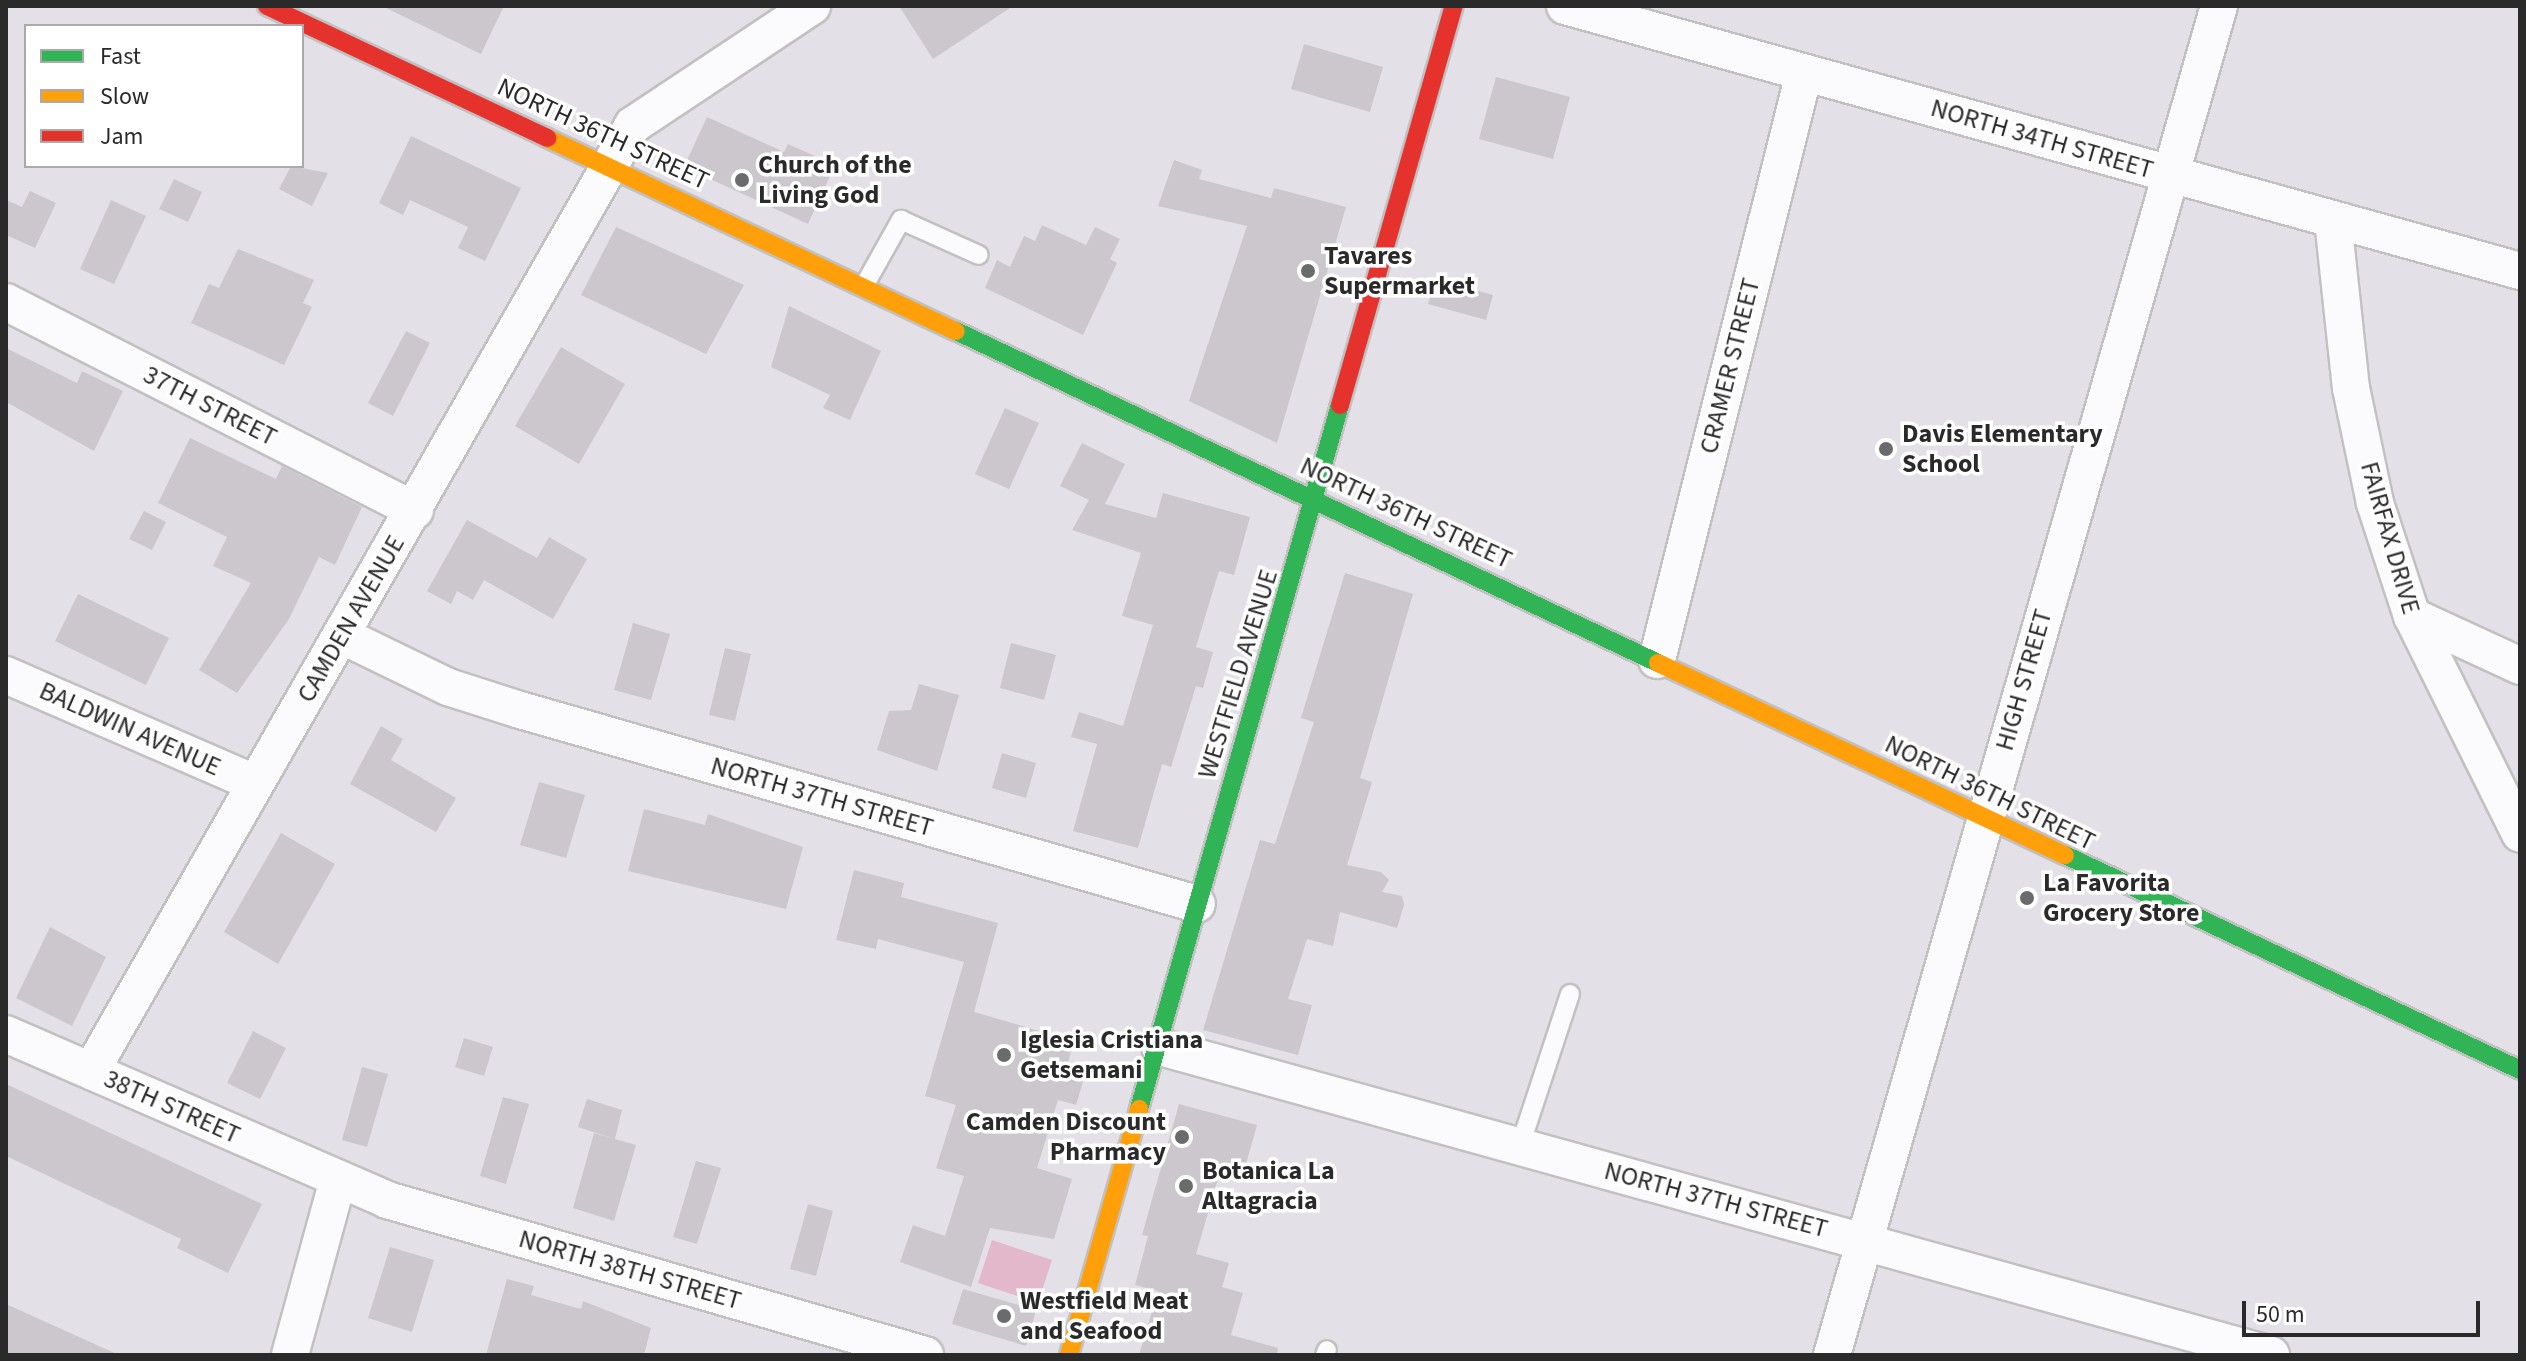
<!DOCTYPE html>
<style>
body{margin:0}
#map{position:relative;width:2526px;height:1361px;overflow:hidden;background:#e4e0e8;font-family:"Source Sans 3",sans-serif}
div>[style]{position:absolute}
[style*='--x']{left:calc(var(--x)*1px);top:calc(var(--y)*1px);width:calc(var(--w)*1px);rotate:calc(var(--a)*1deg)}
.green>*{inset:0;background:#e3b8cb}
.building>*{inset:0;background:#cbc7cd}
.roads{filter:drop-shadow(2px 0 #c1c1c2) drop-shadow(-2px 0 #c1c1c2) drop-shadow(0 2px #c1c1c2) drop-shadow(0 -2px #c1c1c2)}
.lane>*{height:18px;margin:-9px;padding:0 9px;transform-origin:9px;border-radius:9px;background:#fbfafc}
.street>*{height:36px;margin:-18px;padding:0 18px;transform-origin:18px;border-radius:18px;background:#fbfafc}
.fast>*{height:18px;margin:-9px;padding:0 9px;transform-origin:9px;border-radius:9px;background:#30b455}
.slow>*{height:18px;margin:-9px;padding:0 9px;transform-origin:9px;border-radius:9px;background:#ff9f0a}
.jam>*{height:18px;margin:-9px;padding:0 9px;transform-origin:9px;border-radius:9px;background:#e5322d}
.dots>*{width:22px;height:22px;translate:-50% -50%;box-sizing:border-box;border:4px solid #fff;border-radius:50%}
span{translate:-50% -50%;white-space:nowrap;text-align:center;line-height:1.15;-webkit-text-stroke:7px #fff;paint-order:stroke}
.street-label{font-size:26px;color:#2a2a2a}
.poi-label{font-size:26px;color:#2a2a2a;font-weight:700}
.left{translate:0 -50%;text-align:left}
.right{translate:-100% -50%;text-align:right}
.frame{position:absolute;inset:0;border:8px solid #2a2a2a;pointer-events:none}
.legend{position:absolute;left:24px;top:24px;width:280px;height:144px;box-sizing:border-box;background:#fff;border:2px solid #aaa;margin:0;padding:10px 14px;list-style:none;font-size:24px;color:#2a2a2a}
.legend li{display:flex;align-items:center;gap:16px;height:40px}
.legend b{width:40px;border:2px solid #aaa}
.scale{position:absolute;left:2242px;top:1301px;width:238px;height:36px;box-sizing:border-box;border:4px solid #2a2a2a;border-top:0;padding-left:10px;font-size:24px;line-height:28px;white-space:nowrap;color:#2a2a2a;-webkit-text-stroke:6px #fff;paint-order:stroke}
</style>
<div id="map">
<div class="green">
<div style="clip-path:polygon(992px 1240px,1052px 1260px,1038px 1303px,978px 1283px)"></div>
</div>
<div class="building">
<div style="clip-path:polygon(382px 6px,504px 6px,481px 54px)"></div>
<div style="clip-path:polygon(899px 6px,1013px 6px,933px 59px)"></div>
<div style="clip-path:polygon(1304px 44px,1383px 67px,1370px 112px,1291px 89px)"></div>
<div style="clip-path:polygon(1496px 77px,1570px 97px,1553px 159px,1479px 139px)"></div>
<div style="clip-path:polygon(707px 117px,784px 152px,788px 144px,835px 165px,808px 224px,684px 167px)"></div>
<div style="clip-path:polygon(411px 136px,521px 188px,485px 261px,458px 248px,468px 227px,410px 200px,403px 215px,379px 203px)"></div>
<div style="clip-path:polygon(1174px 160px,1202px 170px,1199px 179px,1271px 198px,1274px 188px,1346px 207px,1277px 443px,1189px 401px,1247px 226px,1158px 206px)"></div>
<div style="clip-path:polygon(291px 166px,328px 173px,312px 206px,279px 189px)"></div>
<div style="clip-path:polygon(174px 179px,202px 192px,188px 222px,159px 209px)"></div>
<div style="clip-path:polygon(30px 191px,56px 203px,35px 248px,6px 235px,6px 200px,22px 207px)"></div>
<div style="clip-path:polygon(111px 200px,146px 216px,114px 284px,80px 269px)"></div>
<div style="clip-path:polygon(1042px 225px,1086px 245px,1095px 227px,1120px 239px,1110px 259px,1117px 263px,1083px 335px,985px 288px,997px 260px,1010px 267px,1024px 236px,1035px 241px)"></div>
<div style="clip-path:polygon(616px 227px,744px 285px,706px 354px,581px 295px)"></div>
<div style="clip-path:polygon(238px 249px,314px 280px,303px 303px,312px 307px,284px 365px,191px 323px,209px 284px,219px 288px)"></div>
<div style="clip-path:polygon(1435px 279px,1493px 295px,1486px 320px,1428px 304px)"></div>
<div style="clip-path:polygon(789px 306px,881px 351px,850px 420px,823px 408px,830px 395px,771px 367px)"></div>
<div style="clip-path:polygon(406px 331px,430px 343px,393px 416px,368px 403px)"></div>
<div style="clip-path:polygon(561px 347px,625px 384px,579px 464px,515px 426px)"></div>
<div style="clip-path:polygon(6px 348px,77px 383px,82px 371px,123px 391px,94px 451px,6px 402px)"></div>
<div style="clip-path:polygon(1005px 408px,1039px 423px,1009px 489px,975px 474px)"></div>
<div style="clip-path:polygon(190px 438px,276px 479px,282px 466px,362px 507px,335px 565px,319px 557px,289px 619px,237px 693px,199px 670px,251px 583px,213px 566px,227px 537px,158px 503px)"></div>
<div style="clip-path:polygon(1082px 443px,1125px 464px,1105px 504px,1156px 518px,1163px 493px,1250px 517px,1234px 575px,1219px 571px,1196px 647px,1213px 652px,1203px 688px,1196px 686px,1171px 767px,1162px 764px,1138px 848px,1073px 831px,1097px 744px,1071px 737px,1079px 712px,1123px 726px,1153px 625px,1122px 616px,1141px 553px,1072px 530px,1089px 500px,1060px 486px)"></div>
<div style="clip-path:polygon(144px 511px,166px 522px,152px 550px,129px 539px)"></div>
<div style="clip-path:polygon(467px 520px,537px 558px,549px 537px,587px 559px,553px 619px,484px 580px,473px 600px,457px 591px,451px 604px,427px 591px)"></div>
<div style="clip-path:polygon(1345px 573px,1413px 594px,1360px 778px,1372px 782px,1347px 865px,1381px 872px,1389px 880px,1382px 892px,1402px 896px,1404px 905px,1397px 928px,1340px 912px,1333px 946px,1307px 939px,1288px 999px,1312px 1005px,1298px 1055px,1203px 1030px,1260px 840px,1275px 844px,1314px 722px,1301px 718px)"></div>
<div style="clip-path:polygon(78px 594px,169px 638px,146px 685px,55px 641px)"></div>
<div style="clip-path:polygon(633px 623px,670px 634px,651px 700px,614px 690px)"></div>
<div style="clip-path:polygon(1011px 643px,1056px 655px,1044px 700px,1000px 688px)"></div>
<div style="clip-path:polygon(725px 648px,751px 654px,735px 721px,709px 715px)"></div>
<div style="clip-path:polygon(919px 684px,959px 695px,937px 771px,877px 750px,889px 711px,911px 710px)"></div>
<div style="clip-path:polygon(381px 726px,403px 739px,391px 760px,456px 798px,436px 832px,350px 784px)"></div>
<div style="clip-path:polygon(1002px 753px,1036px 763px,1026px 798px,992px 788px)"></div>
<div style="clip-path:polygon(539px 782px,585px 795px,566px 858px,520px 845px)"></div>
<div style="clip-path:polygon(644px 809px,705px 825px,708px 814px,803px 847px,786px 909px,628px 871px)"></div>
<div style="clip-path:polygon(281px 833px,335px 864px,278px 964px,224px 932px)"></div>
<div style="clip-path:polygon(854px 870px,904px 883px,901px 897px,998px 923px,974px 1012px,1074px 1041px,1066px 1070px,1085px 1075px,1076px 1105px,1058px 1100px,1037px 1168px,1072px 1179px,1054px 1239px,990px 1228px,971px 1287px,900px 1262px,913px 1225px,945px 1236px,964px 1176px,936px 1168px,956px 1105px,925px 1096px,964px 962px,878px 939px,876px 949px,836px 940px)"></div>
<div style="clip-path:polygon(50px 927px,106px 957px,72px 1026px,16px 998px)"></div>
<div style="clip-path:polygon(253px 1031px,286px 1048px,260px 1099px,227px 1083px)"></div>
<div style="clip-path:polygon(464px 1038px,493px 1047px,484px 1076px,455px 1067px)"></div>
<div style="clip-path:polygon(362px 1067px,388px 1074px,367px 1147px,342px 1140px)"></div>
<div style="clip-path:polygon(6px 1084px,262px 1204px,228px 1273px,177px 1248px,181px 1239px,6px 1156px)"></div>
<div style="clip-path:polygon(503px 1097px,529px 1104px,506px 1184px,480px 1176px)"></div>
<div style="clip-path:polygon(587px 1099px,622px 1110px,615px 1139px,636px 1145px,614px 1221px,573px 1208px,594px 1133px,615px 1139px,578px 1127px)"></div>
<div style="clip-path:polygon(1179px 1104px,1257px 1125px,1244px 1171px,1222px 1165px,1196px 1254px,1229px 1263px,1222px 1287px,1243px 1293px,1231px 1335px,1278px 1348px,1277px 1355px,1139px 1355px,1158px 1291px,1135px 1285px,1148px 1236px,1142px 1235px)"></div>
<div style="clip-path:polygon(696px 1161px,721px 1168px,697px 1244px,673px 1237px)"></div>
<div style="clip-path:polygon(808px 1204px,833px 1211px,816px 1276px,790px 1269px)"></div>
<div style="clip-path:polygon(390px 1247px,434px 1260px,412px 1332px,368px 1318px)"></div>
<div style="clip-path:polygon(507px 1279px,534px 1286px,531px 1295px,581px 1309px,583px 1301px,651px 1328px,644px 1355px,486px 1355px)"></div>
<div style="clip-path:polygon(963px 1289px,1036px 1310px,1026px 1346px,952px 1324px)"></div>
<div style="clip-path:polygon(6px 1304px,119px 1355px,6px 1355px)"></div>
</div>
<div class="roads">
<div class="lane">
<div style="--x:864;--y:286;--w:76;--a:-60.7"></div>
<div style="--x:901;--y:220;--w:85;--a:24.2"></div>
<div style="--x:1520;--y:1146;--w:160;--a:-71.8"></div>
<div style="--x:1325;--y:1355;--w:5;--a:-68"></div>
</div>
<div class="street">
<div style="--x:1565;--y:6;--w:991;--a:15.51"></div>
<div style="--x:2333;--y:220;--w:169;--a:83.9"></div>
<div style="--x:2351;--y:388;--w:117;--a:78.2"></div>
<div style="--x:2375;--y:503;--w:119;--a:71.9"></div>
<div style="--x:2412;--y:616;--w:243;--a:63.6"></div>
<div style="--x:6;--y:302;--w:459;--a:27"></div>
<div style="--x:2412;--y:616;--w:119;--a:24.8"></div>
<div style="--x:341;--y:635;--w:119;--a:25.9"></div>
<div style="--x:448;--y:687;--w:76;--a:17.7"></div>
<div style="--x:520;--y:710;--w:704;--a:15.99"></div>
<div style="--x:1657;--y:660;--w:605;--a:-75.94"></div>
<div style="--x:6;--y:675;--w:270;--a:23.5"></div>
<div style="--x:6;--y:1034;--w:416;--a:23.5"></div>
<div style="--x:387;--y:1200;--w:560;--a:16.07"></div>
<div style="--x:1160;--y:1047;--w:1153;--a:15.49"></div>
<div style="--x:91;--y:1071;--w:1090;--a:-60.19"></div>
<div style="--x:633;--y:125;--w:215;--a:-33.6"></div>
<div style="--x:290;--y:1355;--w:181;--a:-74.7"></div>
<div style="--x:1832;--y:1355;--w:1403;--a:-73.99"></div>
</div>
<div class="fast">
<div style="--x:956;--y:331;--w:777;--a:25.31"></div>
<div style="--x:2065;--y:855;--w:503;--a:25.29"></div>
<div style="--x:1139;--y:1109;--w:732;--a:-74.07"></div>
</div>
<div class="slow">
<div style="--x:547;--y:138;--w:452;--a:25.3"></div>
<div style="--x:1658;--y:663;--w:450;--a:25.3"></div>
<div style="--x:1069;--y:1355;--w:256;--a:-74.1"></div>
</div>
<div class="jam">
<div style="--x:267;--y:6;--w:310;--a:25.2"></div>
<div style="--x:1340;--y:405;--w:415;--a:-74.1"></div>
</div>
</div>
<div class="dots">
<div style="left:742px;top:180px;background:#6b6a6c"></div>
<div style="left:1308px;top:271px;background:#6b6a6c"></div>
<div style="left:1886px;top:449px;background:#6b6a6c"></div>
<div style="left:2027px;top:898px;background:#6b6a6c"></div>
<div style="left:1004px;top:1055px;background:#6b6a6c"></div>
<div style="left:1182px;top:1137px;background:#6b6a6c"></div>
<div style="left:1186px;top:1186px;background:#6b6a6c"></div>
<div style="left:1004px;top:1316px;background:#6b6a6c"></div>
</div>
<div class="street-label">
<span style="left:603px;top:134px;rotate:25deg">NORTH 36TH STREET</span>
<span style="left:2042px;top:139px;rotate:16deg">NORTH 34TH STREET</span>
<span style="left:1730px;top:366px;rotate:-76deg">CRAMER STREET</span>
<span style="left:210px;top:406px;rotate:27deg">37TH STREET</span>
<span style="left:1406px;top:513px;rotate:25deg">NORTH 36TH STREET</span>
<span style="left:2390px;top:538px;rotate:74deg">FAIRFAX DRIVE</span>
<span style="left:351px;top:619px;rotate:-60deg">CAMDEN AVENUE</span>
<span style="left:1238px;top:674px;rotate:-73deg">WESTFIELD AVENUE</span>
<span style="left:2024px;top:680px;rotate:-74deg">HIGH STREET</span>
<span style="left:130px;top:729px;rotate:24deg">BALDWIN AVENUE</span>
<span style="left:1990px;top:793px;rotate:26deg">NORTH 36TH STREET</span>
<span style="left:822px;top:797px;rotate:16deg">NORTH 37TH STREET</span>
<span style="left:172px;top:1107px;rotate:24deg">38TH STREET</span>
<span style="left:1716px;top:1200px;rotate:15deg">NORTH 37TH STREET</span>
<span style="left:630px;top:1270px;rotate:16deg">NORTH 38TH STREET</span>
</div>
<div class="poi-label">
<span class="left" style="left:758px;top:180px">Church of the<br>Living God</span>
<span class="left" style="left:1324px;top:271px">Tavares<br>Supermarket</span>
<span class="left" style="left:1902px;top:449px">Davis Elementary<br>School</span>
<span class="left" style="left:2043px;top:898px">La Favorita<br>Grocery Store</span>
<span class="left" style="left:1020px;top:1055px">Iglesia Cristiana<br>Getsemani</span>
<span class="right" style="left:1166px;top:1137px">Camden Discount<br>Pharmacy</span>
<span class="left" style="left:1202px;top:1186px">Botanica La<br>Altagracia</span>
<span class="left" style="left:1020px;top:1316px">Westfield Meat<br>and Seafood</span>
</div>
<div class="frame"></div>
<ul class="legend">
<li><b style="height:10px;background:#30b455"></b>Fast</li>
<li><b style="height:10px;background:#ff9f0a"></b>Slow</li>
<li><b style="height:10px;background:#e5322d"></b>Jam</li>
</ul>
<div class="scale">50 m</div>
</div>
